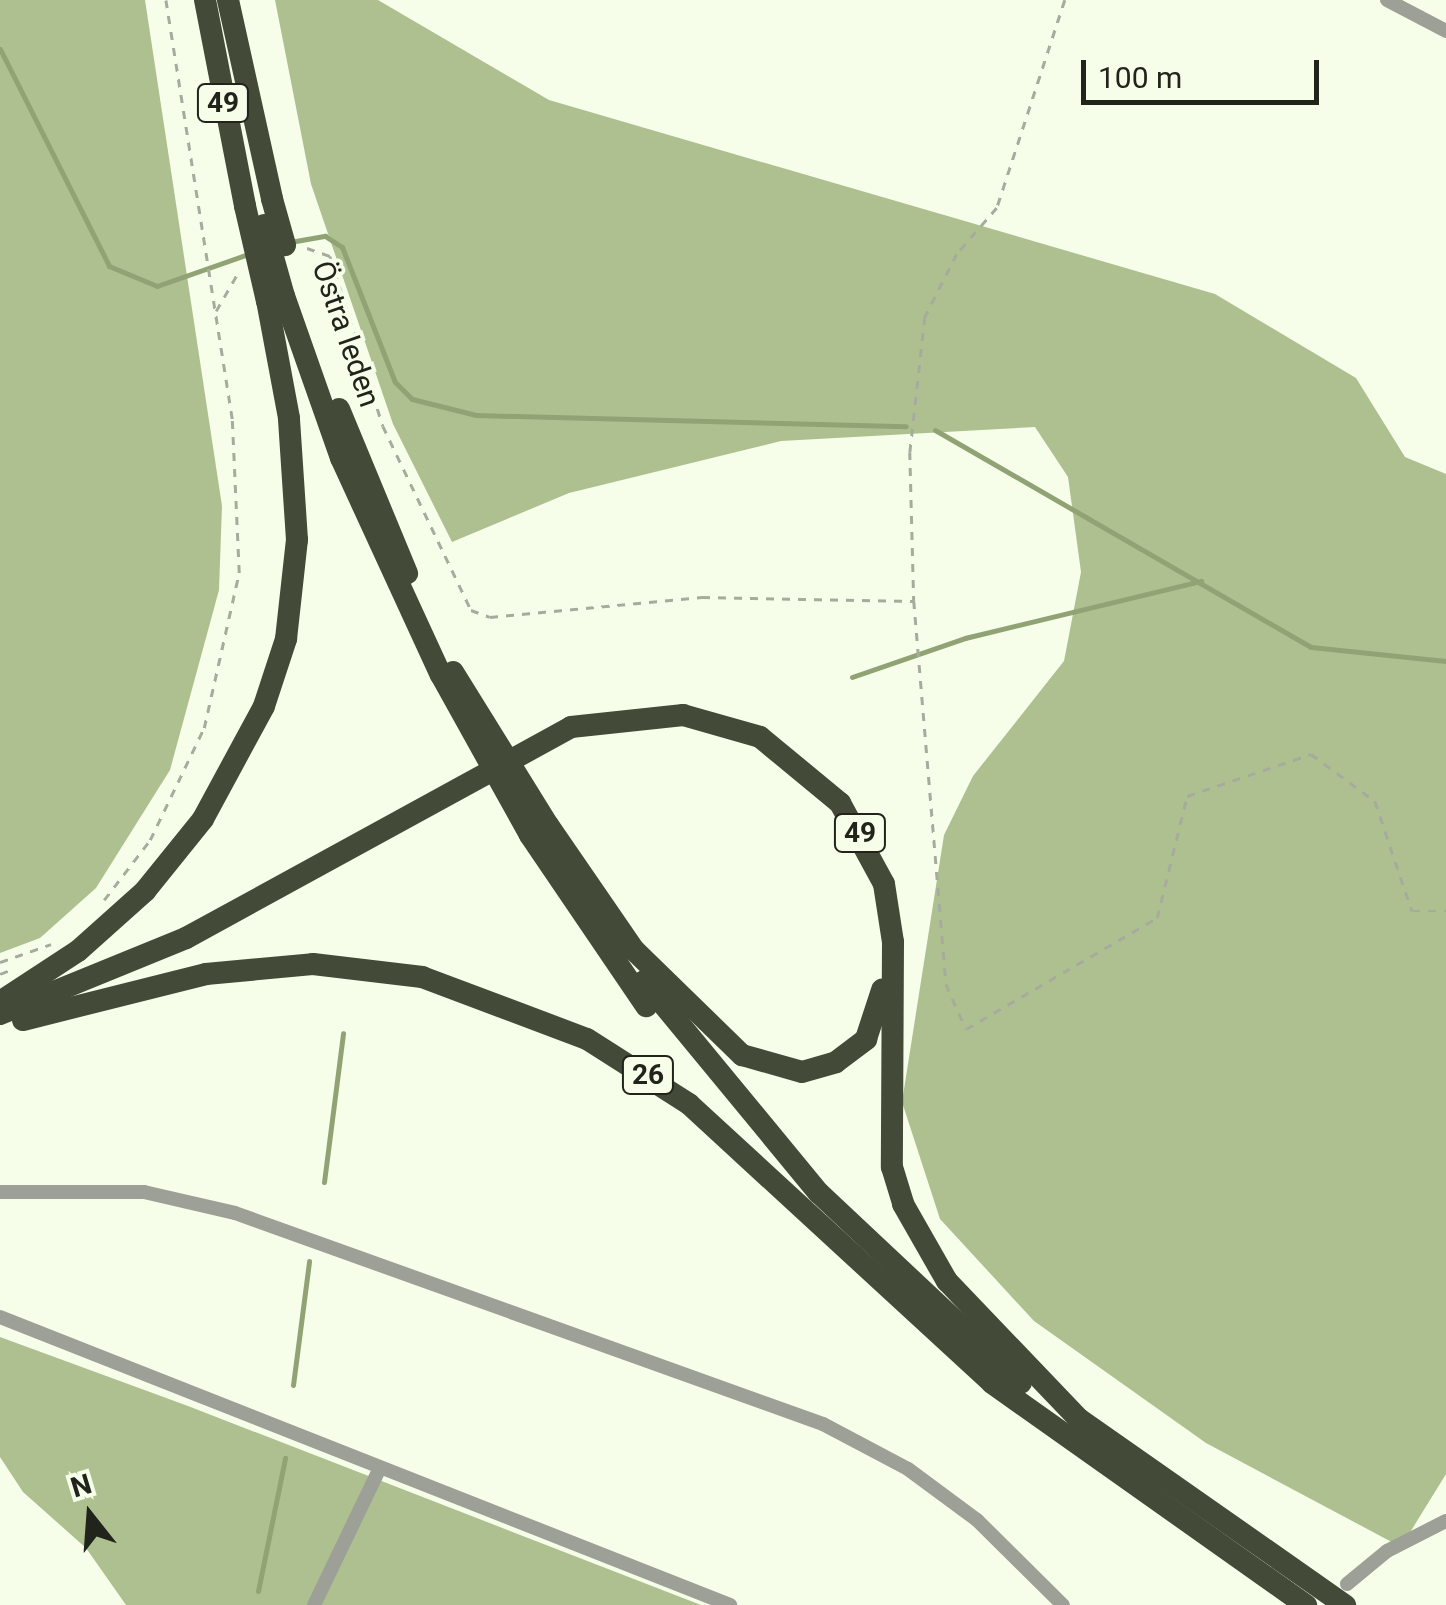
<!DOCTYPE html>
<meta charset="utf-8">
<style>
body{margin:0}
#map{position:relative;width:1446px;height:1605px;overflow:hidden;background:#f6feea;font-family:Roboto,sans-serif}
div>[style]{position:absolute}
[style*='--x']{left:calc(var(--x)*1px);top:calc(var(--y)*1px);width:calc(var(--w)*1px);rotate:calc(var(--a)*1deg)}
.forest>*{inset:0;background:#aec090}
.stream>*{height:5px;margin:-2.5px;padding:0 2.5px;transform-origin:2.5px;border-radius:2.5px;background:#91a374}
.path>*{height:2.5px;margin-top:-1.25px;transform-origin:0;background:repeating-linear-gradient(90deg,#a6ac9d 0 8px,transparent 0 16px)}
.minor>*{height:14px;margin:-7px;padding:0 7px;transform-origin:7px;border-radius:7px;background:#9ca096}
.trunk>*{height:22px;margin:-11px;padding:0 11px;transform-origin:11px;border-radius:11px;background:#434a38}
.trunk-bridge>*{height:22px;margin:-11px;padding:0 11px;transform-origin:11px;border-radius:11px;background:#434a38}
span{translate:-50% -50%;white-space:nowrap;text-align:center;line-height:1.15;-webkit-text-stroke:8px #f6feea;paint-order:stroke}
.shield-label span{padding:2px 8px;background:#f6feea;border:2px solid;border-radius:8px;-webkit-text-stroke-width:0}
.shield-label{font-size:28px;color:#20241b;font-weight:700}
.street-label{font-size:30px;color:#20241b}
.north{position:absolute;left:40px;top:1465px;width:100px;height:100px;-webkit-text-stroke:8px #f6feea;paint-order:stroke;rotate:343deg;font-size:28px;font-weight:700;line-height:40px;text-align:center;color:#20241b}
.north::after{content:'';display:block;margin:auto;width:35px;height:45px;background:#20241b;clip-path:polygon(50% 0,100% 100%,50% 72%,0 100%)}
.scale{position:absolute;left:1081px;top:60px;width:238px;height:45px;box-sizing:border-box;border:5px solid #20241b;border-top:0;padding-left:12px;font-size:30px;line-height:35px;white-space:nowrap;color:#20241b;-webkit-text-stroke:8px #f6feea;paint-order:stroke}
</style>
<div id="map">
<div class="forest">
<div style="clip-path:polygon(0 0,145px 0,222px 506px,219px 590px,170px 770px,96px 888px,40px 938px,0 953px)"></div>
<div style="clip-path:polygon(275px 0,378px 0,549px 100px,1215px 294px,1356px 378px,1405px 457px,1446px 474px,1446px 1474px,1401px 1547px,1206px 1443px,1034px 1321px,940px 1219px,902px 1102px,944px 835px,973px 776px,1064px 661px,1081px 572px,1068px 477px,1035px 427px,781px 441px,569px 493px,452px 542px,393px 424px,311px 184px)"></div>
<div style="clip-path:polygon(0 1337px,188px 1406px,701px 1605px,126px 1605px,86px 1548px,23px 1492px,0 1457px)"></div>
</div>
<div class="stream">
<div style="--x:0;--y:49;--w:243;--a:63.3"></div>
<div style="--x:109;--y:266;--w:52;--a:22.6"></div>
<div style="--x:157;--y:286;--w:100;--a:-19.3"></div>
<div style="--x:290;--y:242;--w:36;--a:-10"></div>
<div style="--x:325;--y:236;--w:20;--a:33"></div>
<div style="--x:342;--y:247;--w:145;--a:68.6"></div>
<div style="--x:395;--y:382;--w:24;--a:45"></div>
<div style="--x:412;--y:399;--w:66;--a:14"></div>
<div style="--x:476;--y:415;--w:430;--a:1.5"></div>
<div style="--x:935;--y:430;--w:434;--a:30"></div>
<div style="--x:1311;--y:647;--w:136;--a:5.9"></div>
<div style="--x:852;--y:677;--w:120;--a:-19"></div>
<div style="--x:965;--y:638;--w:243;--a:-13.6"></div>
<div style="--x:324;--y:1182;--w:150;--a:-82.7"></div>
<div style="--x:293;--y:1385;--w:125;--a:-82.6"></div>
<div style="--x:258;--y:1591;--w:136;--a:-78.5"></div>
</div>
<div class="path">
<div style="--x:1065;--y:0;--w:219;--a:108.1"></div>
<div style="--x:997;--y:208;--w:61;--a:131"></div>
<div style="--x:957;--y:254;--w:71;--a:116.9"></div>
<div style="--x:925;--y:317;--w:136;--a:96.3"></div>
<div style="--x:910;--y:452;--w:149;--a:88.5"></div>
<div style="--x:914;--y:601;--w:384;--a:85.2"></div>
<div style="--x:946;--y:984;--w:49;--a:66"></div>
<div style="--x:966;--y:1029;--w:221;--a:-30.2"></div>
<div style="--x:1157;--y:918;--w:126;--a:-76.2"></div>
<div style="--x:1187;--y:796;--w:131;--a:-18.7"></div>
<div style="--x:1311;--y:754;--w:79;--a:36.3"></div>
<div style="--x:1375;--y:801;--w:116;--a:71.4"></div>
<div style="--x:1412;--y:911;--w:34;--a:0"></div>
<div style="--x:307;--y:248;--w:24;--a:19"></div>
<div style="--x:330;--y:256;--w:178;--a:72.7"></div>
<div style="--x:383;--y:426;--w:204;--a:64.4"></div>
<div style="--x:471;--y:610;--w:20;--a:20"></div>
<div style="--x:490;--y:617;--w:213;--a:-5.4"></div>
<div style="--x:702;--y:597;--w:212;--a:1.1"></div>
<div style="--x:216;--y:311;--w:46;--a:-60.1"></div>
<div style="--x:104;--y:900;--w:76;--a:-52.5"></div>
<div style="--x:150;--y:840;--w:124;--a:-64.3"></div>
<div style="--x:204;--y:728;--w:159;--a:-77.3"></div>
<div style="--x:239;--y:573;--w:154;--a:-92.6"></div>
<div style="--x:232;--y:419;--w:424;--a:-99"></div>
<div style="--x:0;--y:962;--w:54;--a:-19.4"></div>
<div style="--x:0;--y:974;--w:11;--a:-22"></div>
</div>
<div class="minor">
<div style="--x:1387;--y:0;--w:67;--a:27.7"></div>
<div style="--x:0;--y:1192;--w:144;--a:0"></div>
<div style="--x:144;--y:1192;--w:93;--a:13"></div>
<div style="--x:235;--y:1213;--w:625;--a:19.74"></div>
<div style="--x:823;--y:1424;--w:96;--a:27.9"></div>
<div style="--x:908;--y:1469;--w:86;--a:36.5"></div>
<div style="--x:977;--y:1520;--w:121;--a:44.7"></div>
<div style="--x:0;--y:1317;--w:785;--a:21.53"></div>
<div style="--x:1347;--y:1584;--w:52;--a:-39.5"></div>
<div style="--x:1387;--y:1551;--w:66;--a:-27"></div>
<div style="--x:314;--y:1605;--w:150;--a:-64.3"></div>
</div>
<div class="trunk">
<div style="--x:205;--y:0;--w:210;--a:79"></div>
<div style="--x:228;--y:0;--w:204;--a:77.5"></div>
<div style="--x:284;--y:296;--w:172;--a:70.6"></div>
<div style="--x:341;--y:458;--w:239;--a:65.3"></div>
<div style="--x:339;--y:409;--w:178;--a:67.5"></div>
<div style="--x:548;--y:825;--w:152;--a:55.5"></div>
<div style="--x:634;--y:950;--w:151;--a:44.2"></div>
<div style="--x:742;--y:1055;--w:62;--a:15.8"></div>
<div style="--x:802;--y:1072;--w:35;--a:-16"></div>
<div style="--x:836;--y:1062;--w:38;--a:-37"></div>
<div style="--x:866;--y:1039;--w:52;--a:-71.9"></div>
<div style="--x:530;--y:835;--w:207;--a:55.8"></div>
<div style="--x:644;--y:981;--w:275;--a:50.5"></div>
<div style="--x:819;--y:1193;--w:277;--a:43.2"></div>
<div style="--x:0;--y:1002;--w:93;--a:-33.2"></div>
<div style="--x:78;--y:951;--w:90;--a:-41.8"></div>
<div style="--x:145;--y:891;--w:92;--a:-51.1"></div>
<div style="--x:203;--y:819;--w:128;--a:-61.6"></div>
<div style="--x:264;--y:706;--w:71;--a:-71.8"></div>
<div style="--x:286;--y:639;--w:100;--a:-83.7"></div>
<div style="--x:297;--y:540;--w:122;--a:-93.8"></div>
<div style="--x:289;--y:418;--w:119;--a:-100.6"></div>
<div style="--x:0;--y:1014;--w:201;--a:-22.2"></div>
<div style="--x:186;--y:938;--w:439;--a:-28.7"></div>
<div style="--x:571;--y:727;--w:113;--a:-6.1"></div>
<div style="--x:683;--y:715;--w:80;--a:15.9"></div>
<div style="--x:760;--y:737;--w:104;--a:39.5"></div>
<div style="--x:840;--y:803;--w:92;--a:61.5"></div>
<div style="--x:884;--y:884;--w:59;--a:81.2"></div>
<div style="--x:893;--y:942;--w:225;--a:90.3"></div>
<div style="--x:892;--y:1167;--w:39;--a:73"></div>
<div style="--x:903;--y:1204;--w:89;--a:60.3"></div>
<div style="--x:947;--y:1281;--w:191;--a:46.3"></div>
<div style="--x:1079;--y:1419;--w:325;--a:35"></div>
<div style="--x:23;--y:1020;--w:189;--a:-14.1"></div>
<div style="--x:206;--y:974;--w:107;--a:-5.3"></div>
<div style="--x:313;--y:964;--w:110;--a:6.8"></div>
<div style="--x:422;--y:977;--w:176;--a:20.6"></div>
<div style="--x:587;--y:1039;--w:121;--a:32.5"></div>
<div style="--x:689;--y:1104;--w:412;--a:42.6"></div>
<div style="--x:992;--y:1383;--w:385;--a:35.3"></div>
</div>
<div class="trunk-bridge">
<div style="--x:272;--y:199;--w:48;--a:74.2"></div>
<div style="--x:245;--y:206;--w:98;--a:77"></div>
<div style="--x:264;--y:225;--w:74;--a:74.3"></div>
<div style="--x:453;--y:672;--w:180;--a:58.2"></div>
<div style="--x:441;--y:675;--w:183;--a:60.9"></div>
</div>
<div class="shield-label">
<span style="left:223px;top:103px">49</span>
<span style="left:860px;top:833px">49</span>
<span style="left:648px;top:1075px">26</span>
</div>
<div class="street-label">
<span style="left:346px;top:334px;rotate:71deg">Östra leden</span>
</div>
<div class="north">N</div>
<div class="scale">100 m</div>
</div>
